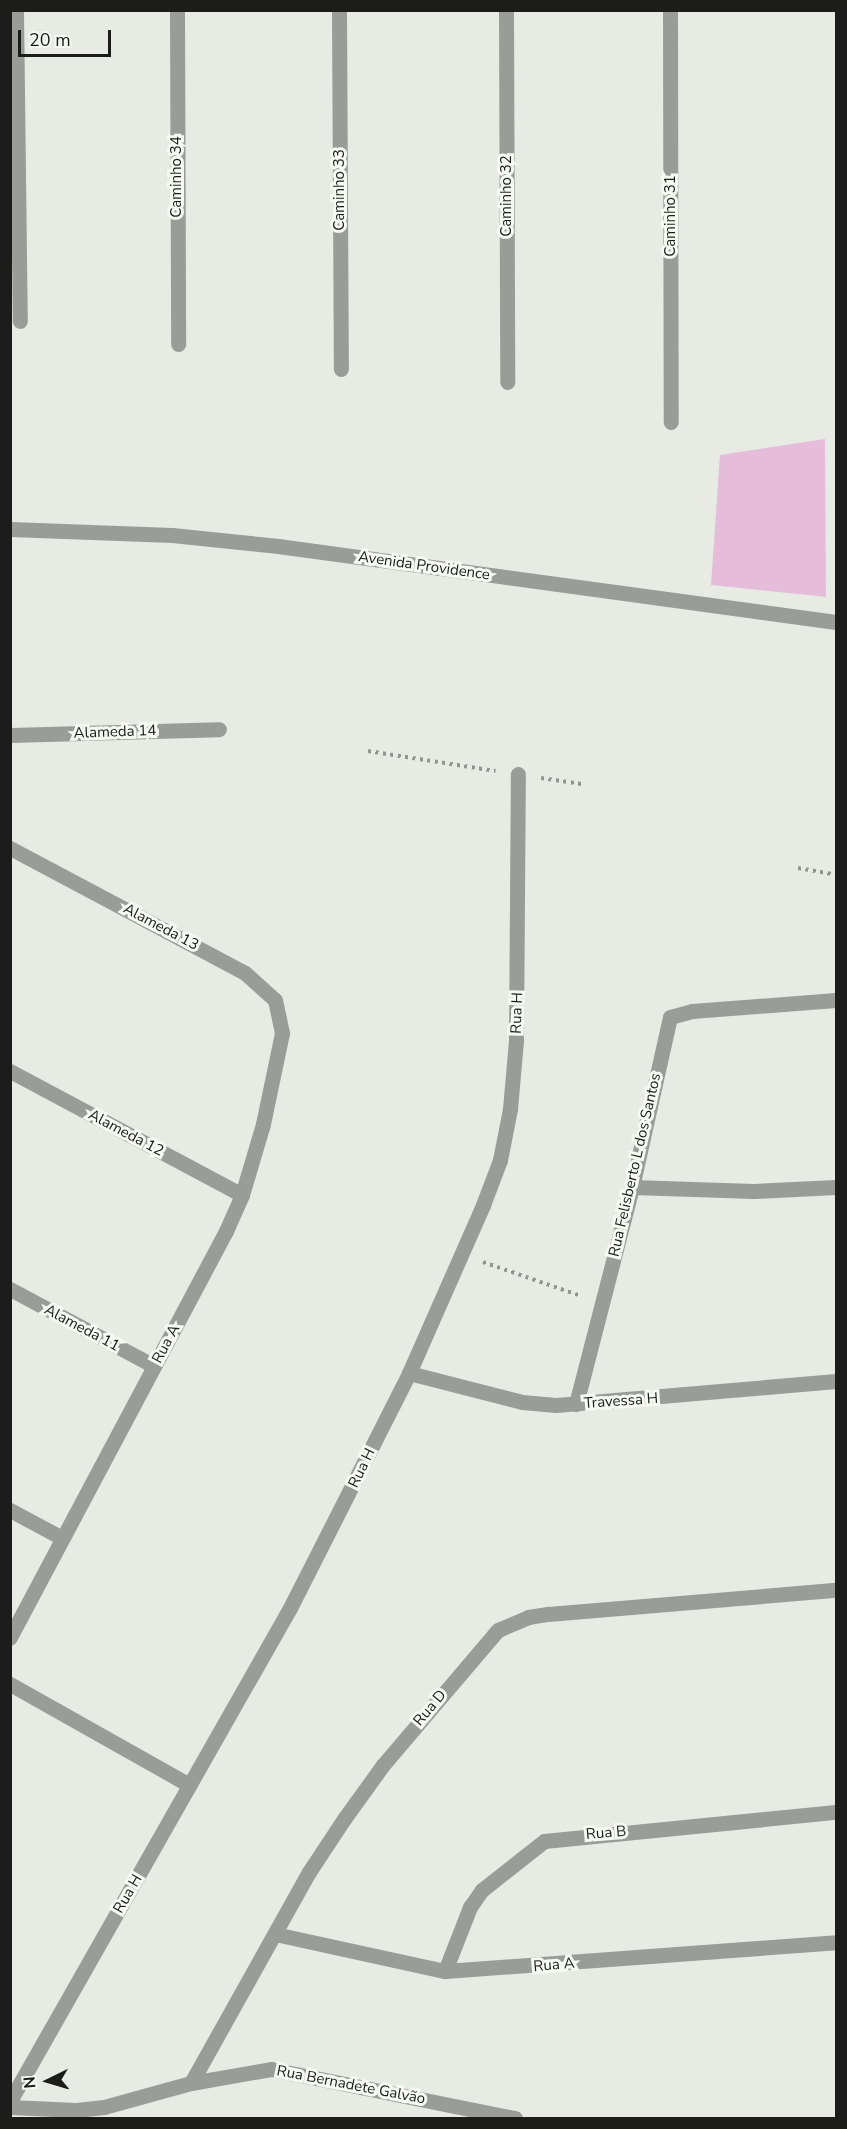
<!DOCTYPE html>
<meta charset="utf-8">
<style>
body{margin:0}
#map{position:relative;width:847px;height:2129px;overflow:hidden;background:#e8ebe4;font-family:"Nunito Sans",sans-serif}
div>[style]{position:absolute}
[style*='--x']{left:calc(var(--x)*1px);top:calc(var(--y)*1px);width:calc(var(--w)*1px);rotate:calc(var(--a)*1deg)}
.building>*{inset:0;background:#e5bcd9}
.path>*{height:4px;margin-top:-2px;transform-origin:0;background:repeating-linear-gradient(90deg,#92948f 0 3px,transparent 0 7.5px)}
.street>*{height:15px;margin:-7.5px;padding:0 7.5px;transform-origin:7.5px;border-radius:7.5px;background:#9a9c98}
span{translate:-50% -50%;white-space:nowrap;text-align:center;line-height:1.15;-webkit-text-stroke:6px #f5f9f1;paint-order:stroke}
.street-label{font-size:15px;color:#1c1d1b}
.frame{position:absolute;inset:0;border:12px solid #1c1d1b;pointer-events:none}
.north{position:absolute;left:18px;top:2051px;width:60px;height:60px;-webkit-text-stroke:4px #f5f9f1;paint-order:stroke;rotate:265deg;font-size:16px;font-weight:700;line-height:24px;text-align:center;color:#1c1d1b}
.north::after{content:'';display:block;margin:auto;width:21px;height:27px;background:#1c1d1b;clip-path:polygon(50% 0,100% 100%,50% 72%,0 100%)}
.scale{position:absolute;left:18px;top:30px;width:93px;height:27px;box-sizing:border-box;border:3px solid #1c1d1b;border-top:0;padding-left:8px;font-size:18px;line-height:21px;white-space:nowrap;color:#1c1d1b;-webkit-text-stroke:4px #f5f9f1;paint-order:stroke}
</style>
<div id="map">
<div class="building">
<div style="clip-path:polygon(825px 439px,826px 597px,711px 585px,720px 455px)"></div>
</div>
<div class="path">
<div style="--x:368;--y:751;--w:129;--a:8.9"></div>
<div style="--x:541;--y:778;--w:41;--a:8.3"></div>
<div style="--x:798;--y:868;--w:39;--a:10"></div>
<div style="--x:483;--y:1262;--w:104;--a:19.1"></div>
</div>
<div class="street">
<div style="--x:16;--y:10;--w:311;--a:89.3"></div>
<div style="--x:177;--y:10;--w:334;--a:89.8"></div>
<div style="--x:339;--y:10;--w:359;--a:89.7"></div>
<div style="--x:506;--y:10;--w:372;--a:89.8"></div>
<div style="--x:670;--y:10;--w:412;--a:89.9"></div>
<div style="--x:10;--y:529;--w:162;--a:2.1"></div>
<div style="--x:172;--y:535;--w:107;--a:5.9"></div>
<div style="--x:278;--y:546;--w:563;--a:7.76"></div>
<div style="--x:10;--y:735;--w:209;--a:-1.6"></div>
<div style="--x:10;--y:848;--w:266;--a:28"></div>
<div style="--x:245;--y:973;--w:40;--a:42"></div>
<div style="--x:275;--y:1000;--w:34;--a:78"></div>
<div style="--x:282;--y:1033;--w:93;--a:101.8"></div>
<div style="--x:263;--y:1124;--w:74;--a:106.5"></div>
<div style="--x:242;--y:1195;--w:39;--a:114"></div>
<div style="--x:226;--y:1231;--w:461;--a:118"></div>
<div style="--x:10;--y:1071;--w:263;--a:28.1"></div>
<div style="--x:632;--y:1187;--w:122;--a:1.9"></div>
<div style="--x:754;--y:1191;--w:82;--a:-2.8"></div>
<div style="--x:10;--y:1289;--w:163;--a:28.1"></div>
<div style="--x:409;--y:1373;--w:117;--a:14.4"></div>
<div style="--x:522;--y:1402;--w:34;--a:5"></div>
<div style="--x:556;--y:1405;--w:281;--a:-4.9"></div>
<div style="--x:576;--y:1404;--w:224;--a:-75.5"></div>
<div style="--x:632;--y:1187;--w:174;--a:-77.4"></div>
<div style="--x:670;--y:1017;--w:23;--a:-15"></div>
<div style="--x:692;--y:1011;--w:144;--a:-4.4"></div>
<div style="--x:10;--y:1510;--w:59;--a:28.3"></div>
<div style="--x:10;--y:1684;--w:206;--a:29.4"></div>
<div style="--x:275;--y:1934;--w:174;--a:12.3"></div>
<div style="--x:445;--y:1971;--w:392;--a:-4.2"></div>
<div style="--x:445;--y:1971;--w:69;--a:-68.7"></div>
<div style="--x:470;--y:1907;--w:21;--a:-55"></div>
<div style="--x:482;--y:1890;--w:79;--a:-38.3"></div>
<div style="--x:544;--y:1841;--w:293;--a:-5.7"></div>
<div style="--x:191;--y:2083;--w:242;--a:-60.8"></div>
<div style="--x:309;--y:1872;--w:64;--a:-56.6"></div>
<div style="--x:344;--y:1819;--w:67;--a:-54.2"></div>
<div style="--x:383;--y:1765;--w:177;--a:-49.6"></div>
<div style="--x:498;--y:1630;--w:33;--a:-23"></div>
<div style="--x:528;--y:1617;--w:20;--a:-9"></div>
<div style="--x:548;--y:1614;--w:289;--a:-4.8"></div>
<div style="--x:10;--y:2101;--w:567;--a:-60.41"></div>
<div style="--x:290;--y:1608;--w:263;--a:-63.1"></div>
<div style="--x:409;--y:1373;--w:184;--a:-66.2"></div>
<div style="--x:483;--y:1205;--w:48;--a:-69.3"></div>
<div style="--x:500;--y:1160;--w:52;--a:-78.9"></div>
<div style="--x:510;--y:1109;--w:68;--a:-85"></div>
<div style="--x:516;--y:1041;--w:267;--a:-89.6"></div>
<div style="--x:10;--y:2107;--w:66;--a:2.6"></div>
<div style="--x:76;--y:2110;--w:28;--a:-6"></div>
<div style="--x:104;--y:2107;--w:90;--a:-15.4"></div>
<div style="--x:191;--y:2083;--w:81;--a:-9.9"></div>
<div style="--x:271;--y:2069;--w:249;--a:11.4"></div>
</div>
<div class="street-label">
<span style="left:177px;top:177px;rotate:-90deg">Caminho 34</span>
<span style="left:340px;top:190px;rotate:-90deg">Caminho 33</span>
<span style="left:507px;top:196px;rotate:-90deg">Caminho 32</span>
<span style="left:671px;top:216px;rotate:-90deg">Caminho 31</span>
<span style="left:424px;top:566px;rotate:8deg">Avenida Providence</span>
<span style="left:115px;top:732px;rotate:-2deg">Alameda 14</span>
<span style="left:161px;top:927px;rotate:28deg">Alameda 13</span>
<span style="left:517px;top:1013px;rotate:-88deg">Rua H</span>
<span style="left:126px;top:1133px;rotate:28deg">Alameda 12</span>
<span style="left:635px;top:1165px;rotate:-77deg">Rua Felisberto L dos Santos</span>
<span style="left:82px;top:1328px;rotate:28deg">Alameda 11</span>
<span style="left:166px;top:1344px;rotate:-62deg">Rua A</span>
<span style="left:621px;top:1401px;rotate:-4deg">Travessa H</span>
<span style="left:362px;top:1468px;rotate:-64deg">Rua H</span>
<span style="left:430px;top:1708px;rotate:-50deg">Rua D</span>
<span style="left:606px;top:1833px;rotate:-5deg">Rua B</span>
<span style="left:128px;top:1894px;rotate:-60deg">Rua H</span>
<span style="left:554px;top:1965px;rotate:-5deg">Rua A</span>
<span style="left:351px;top:2085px;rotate:11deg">Rua Bernadete Galvão</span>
</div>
<div class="frame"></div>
<div class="north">N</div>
<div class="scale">20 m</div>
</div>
